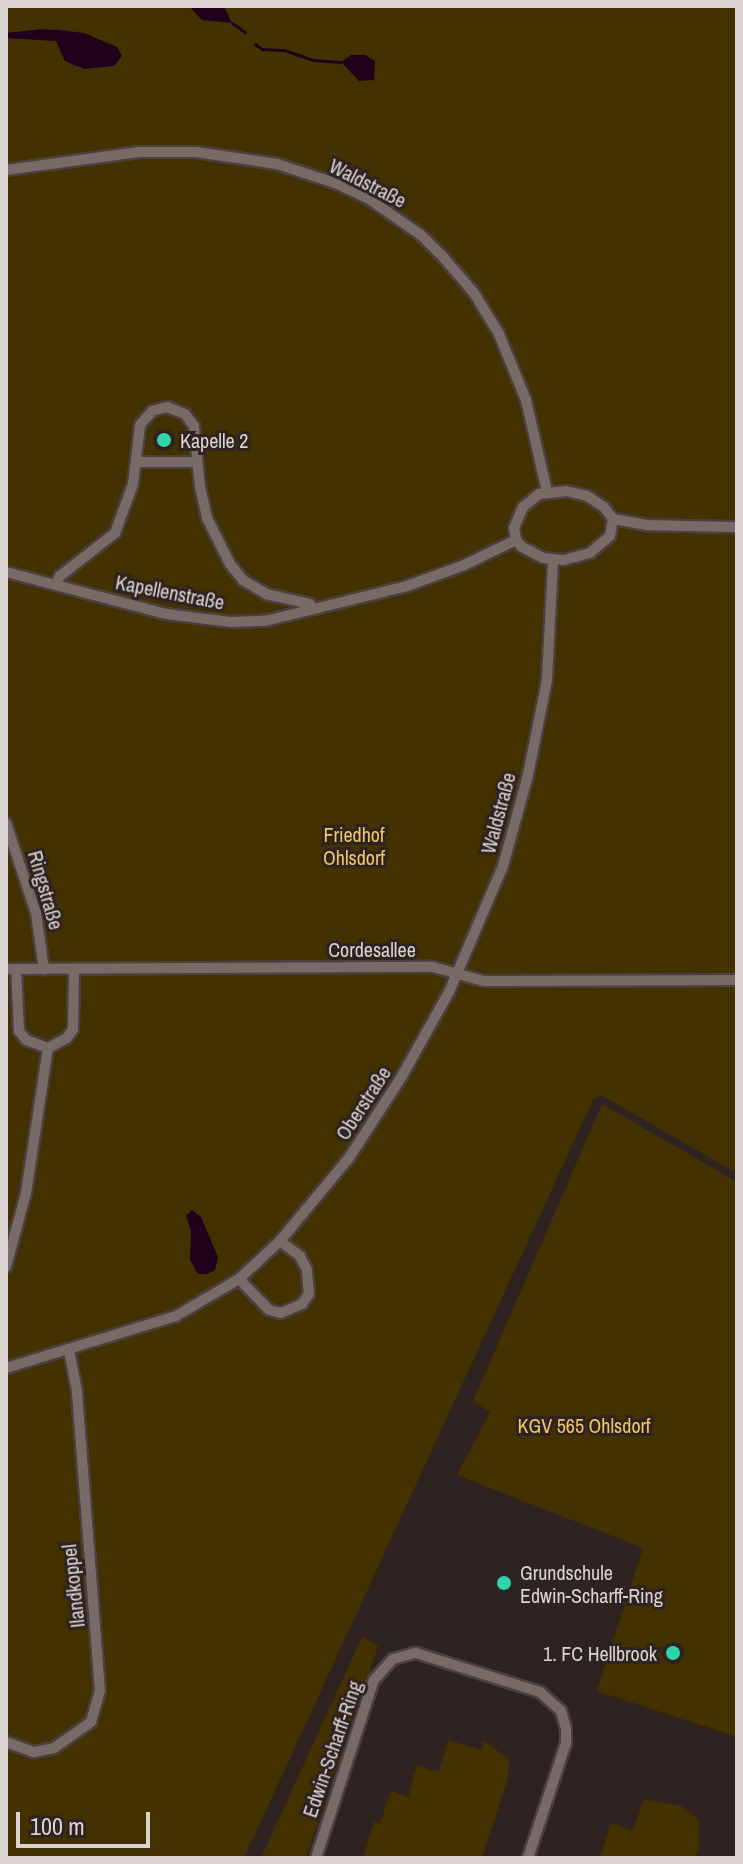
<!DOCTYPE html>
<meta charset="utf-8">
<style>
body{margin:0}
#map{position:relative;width:743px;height:1864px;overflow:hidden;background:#2f2321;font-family:"Archivo Narrow",sans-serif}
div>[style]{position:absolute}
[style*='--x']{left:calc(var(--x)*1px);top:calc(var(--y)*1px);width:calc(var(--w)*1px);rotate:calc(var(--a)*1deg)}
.green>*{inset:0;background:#433100}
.water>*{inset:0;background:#21001c}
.stream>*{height:3px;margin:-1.5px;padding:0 1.5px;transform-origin:1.5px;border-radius:1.5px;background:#21001c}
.roads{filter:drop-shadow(2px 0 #4a403f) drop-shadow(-2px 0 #4a403f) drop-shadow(0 2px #4a403f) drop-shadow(0 -2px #4a403f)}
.street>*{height:10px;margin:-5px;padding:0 5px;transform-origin:5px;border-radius:5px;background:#786a67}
.dots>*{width:22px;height:22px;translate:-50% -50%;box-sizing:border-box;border:4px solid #2f2321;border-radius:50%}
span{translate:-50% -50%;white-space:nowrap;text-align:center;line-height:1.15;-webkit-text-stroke:6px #2f2321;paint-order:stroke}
.street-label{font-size:20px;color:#dbd3d2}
.poi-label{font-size:20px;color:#dbd3d2}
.left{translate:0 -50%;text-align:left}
.right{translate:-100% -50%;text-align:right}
.park-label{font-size:20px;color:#f1c764}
.frame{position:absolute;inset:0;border:8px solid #dbd3d2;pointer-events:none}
.scale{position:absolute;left:16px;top:1812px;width:134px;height:36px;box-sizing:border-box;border:4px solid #dbd3d2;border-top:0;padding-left:10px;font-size:24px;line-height:28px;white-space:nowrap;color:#dbd3d2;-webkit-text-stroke:6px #2f2321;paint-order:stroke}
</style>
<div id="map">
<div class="green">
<div style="clip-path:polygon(6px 6px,737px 6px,737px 1173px,601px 1095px,593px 1100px,244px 1858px,6px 1858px,6px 38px,56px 41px,61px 54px,72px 65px,85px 69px,117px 47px,84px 33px,60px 29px,6px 33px)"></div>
<div style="clip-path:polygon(602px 1104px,737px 1182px,737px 1737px,597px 1691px,643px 1548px,457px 1475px,490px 1412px,473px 1401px)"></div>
<div style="clip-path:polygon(362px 1637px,378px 1646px,306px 1858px,261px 1858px)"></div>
<div style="clip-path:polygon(448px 1740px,481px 1750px,484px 1741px,509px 1759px,508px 1778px,482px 1858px,363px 1858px,374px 1822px,380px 1823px,391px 1791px,408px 1797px,417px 1765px,439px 1772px)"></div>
<div style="clip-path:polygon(644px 1799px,681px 1806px,698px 1819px,700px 1843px,695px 1858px,600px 1858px,611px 1823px,633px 1831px)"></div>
</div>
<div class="water">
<div style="clip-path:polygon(189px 6px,224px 6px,232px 23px,202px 20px)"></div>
<div style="clip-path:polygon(43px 29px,84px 33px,117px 47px,122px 56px,114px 66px,85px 69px,65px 61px,56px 41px,6px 38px,6px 33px)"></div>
<div style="clip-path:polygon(351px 55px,365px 55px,375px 61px,374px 80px,359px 81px,341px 62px)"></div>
<div style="clip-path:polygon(192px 1210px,201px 1217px,218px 1257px,215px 1270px,207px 1274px,198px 1274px,190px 1260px,191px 1231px,186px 1216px)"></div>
</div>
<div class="stream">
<div style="--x:232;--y:23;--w:16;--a:35"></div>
<div style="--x:255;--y:44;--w:9;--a:36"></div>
<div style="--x:262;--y:49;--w:22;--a:3"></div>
<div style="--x:284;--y:50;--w:31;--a:19"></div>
<div style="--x:313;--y:60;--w:28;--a:4"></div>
</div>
<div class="roads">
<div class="street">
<div style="--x:6;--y:170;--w:134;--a:-7.7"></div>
<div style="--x:139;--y:152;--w:57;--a:0"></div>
<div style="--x:196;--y:152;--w:82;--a:8.4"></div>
<div style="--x:277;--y:164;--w:61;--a:18.1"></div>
<div style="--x:335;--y:183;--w:38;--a:25"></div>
<div style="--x:369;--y:199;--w:63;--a:34.7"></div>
<div style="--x:421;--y:235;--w:33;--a:45"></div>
<div style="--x:444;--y:258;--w:46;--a:49.4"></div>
<div style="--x:474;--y:293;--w:48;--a:58.6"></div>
<div style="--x:499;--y:334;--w:71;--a:67.8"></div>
<div style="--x:526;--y:400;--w:94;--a:77.1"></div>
<div style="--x:137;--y:462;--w:60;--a:0"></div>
<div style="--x:566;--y:491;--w:22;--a:13"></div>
<div style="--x:587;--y:496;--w:20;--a:33"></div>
<div style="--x:604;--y:507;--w:15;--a:53"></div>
<div style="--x:613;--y:519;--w:17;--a:100"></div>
<div style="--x:610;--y:536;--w:26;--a:140"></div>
<div style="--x:590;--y:553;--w:28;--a:165"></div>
<div style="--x:563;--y:560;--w:20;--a:-174"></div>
<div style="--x:543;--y:558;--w:24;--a:-152"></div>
<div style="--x:522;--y:547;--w:9;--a:-131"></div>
<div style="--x:516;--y:540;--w:12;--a:-99"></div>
<div style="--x:514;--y:528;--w:23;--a:-67"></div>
<div style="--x:523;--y:507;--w:21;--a:-39"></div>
<div style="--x:539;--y:494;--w:27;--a:-6"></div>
<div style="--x:613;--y:519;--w:36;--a:10"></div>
<div style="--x:648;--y:525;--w:89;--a:1.3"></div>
<div style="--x:6;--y:572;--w:165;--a:14.7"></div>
<div style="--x:166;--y:614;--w:64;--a:7.1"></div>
<div style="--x:230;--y:622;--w:35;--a:-2"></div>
<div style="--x:265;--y:621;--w:146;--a:-13.8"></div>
<div style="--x:407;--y:586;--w:59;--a:-20"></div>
<div style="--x:462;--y:566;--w:60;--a:-25.7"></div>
<div style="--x:56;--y:584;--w:9;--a:-63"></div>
<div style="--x:60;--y:576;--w:70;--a:-38"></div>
<div style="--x:115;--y:533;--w:52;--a:-69.8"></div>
<div style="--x:133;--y:484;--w:59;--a:-83.2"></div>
<div style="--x:140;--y:425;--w:18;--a:-49"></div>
<div style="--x:152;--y:411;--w:16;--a:-15"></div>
<div style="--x:167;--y:407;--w:19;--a:21"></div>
<div style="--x:185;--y:414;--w:15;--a:53"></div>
<div style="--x:194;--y:426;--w:61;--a:84.4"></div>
<div style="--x:200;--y:487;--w:32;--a:77"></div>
<div style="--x:207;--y:518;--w:51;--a:63.4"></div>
<div style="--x:230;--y:564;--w:21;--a:51"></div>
<div style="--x:243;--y:580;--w:27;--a:31"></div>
<div style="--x:266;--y:594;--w:45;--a:12.8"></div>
<div style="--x:6;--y:823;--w:95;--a:71.6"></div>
<div style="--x:36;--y:913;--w:57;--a:81.9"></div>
<div style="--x:6;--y:969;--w:427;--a:-0.3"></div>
<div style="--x:433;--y:967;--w:53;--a:15.4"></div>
<div style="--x:484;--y:981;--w:253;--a:-0.2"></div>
<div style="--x:16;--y:969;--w:62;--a:87.2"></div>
<div style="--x:19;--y:1031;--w:11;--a:52"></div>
<div style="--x:26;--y:1040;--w:23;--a:20"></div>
<div style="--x:48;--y:1048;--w:21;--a:-28"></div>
<div style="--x:67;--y:1038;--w:11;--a:-56"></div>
<div style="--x:73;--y:1029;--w:60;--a:-89"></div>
<div style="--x:6;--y:1267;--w:77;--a:-74.9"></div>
<div style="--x:26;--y:1193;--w:147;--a:-81.4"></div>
<div style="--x:239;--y:1279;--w:43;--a:45.9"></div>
<div style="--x:269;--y:1310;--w:12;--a:14"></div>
<div style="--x:281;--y:1313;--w:23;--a:-23"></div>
<div style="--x:302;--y:1304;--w:12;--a:-55"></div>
<div style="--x:309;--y:1294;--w:24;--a:-95"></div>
<div style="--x:307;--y:1270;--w:16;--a:-117"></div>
<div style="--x:300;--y:1256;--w:25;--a:-143"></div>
<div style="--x:6;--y:1368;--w:178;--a:-17"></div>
<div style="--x:176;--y:1316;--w:73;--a:-30.4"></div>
<div style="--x:239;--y:1279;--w:56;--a:-42.8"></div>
<div style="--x:280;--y:1241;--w:108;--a:-50.3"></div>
<div style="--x:349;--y:1158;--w:98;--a:-57.1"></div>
<div style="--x:402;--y:1076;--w:96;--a:-60.8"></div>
<div style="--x:449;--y:992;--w:137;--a:-66.8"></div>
<div style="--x:503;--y:866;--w:94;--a:-74.6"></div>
<div style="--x:528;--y:775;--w:97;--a:-78.7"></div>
<div style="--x:547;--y:680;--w:120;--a:-87.1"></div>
<div style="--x:6;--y:1742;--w:30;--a:20"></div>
<div style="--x:34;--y:1752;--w:20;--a:-11"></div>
<div style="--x:54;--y:1748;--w:45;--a:-35.1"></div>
<div style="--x:91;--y:1722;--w:32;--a:-74"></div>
<div style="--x:100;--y:1691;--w:301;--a:-94.4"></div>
<div style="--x:77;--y:1391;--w:41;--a:-101.3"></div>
<div style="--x:316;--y:1858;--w:187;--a:-72"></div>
<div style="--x:374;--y:1680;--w:28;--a:-48"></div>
<div style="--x:393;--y:1659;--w:24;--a:-15"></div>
<div style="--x:416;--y:1653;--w:130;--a:17.5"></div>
<div style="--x:540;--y:1692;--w:28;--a:42"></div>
<div style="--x:561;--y:1711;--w:18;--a:74"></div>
<div style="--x:566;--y:1728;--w:15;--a:90"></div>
<div style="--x:566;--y:1743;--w:121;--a:108.3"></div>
</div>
</div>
<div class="dots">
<div style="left:164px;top:440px;background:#2fd4aa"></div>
<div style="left:504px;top:1583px;background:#2fd4aa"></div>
<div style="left:673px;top:1653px;background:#2fd4aa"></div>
</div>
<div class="street-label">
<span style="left:368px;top:183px;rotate:27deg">Waldstraße</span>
<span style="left:170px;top:592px;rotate:11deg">Kapellenstraße</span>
<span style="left:498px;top:813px;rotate:-75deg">Waldstraße</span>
<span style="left:46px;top:890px;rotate:74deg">Ringstraße</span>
<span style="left:372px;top:949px">Cordesallee</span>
<span style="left:363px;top:1103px;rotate:-57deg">Oberstraße</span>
<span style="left:73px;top:1586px;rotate:-96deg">Ilandkoppel</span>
<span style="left:332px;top:1749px;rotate:-71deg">Edwin-Scharff-Ring</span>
</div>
<div class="poi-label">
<span class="left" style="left:180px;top:440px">Kapelle 2</span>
<span class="left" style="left:520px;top:1584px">Grundschule<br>Edwin-Scharff-Ring</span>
<span class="right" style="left:657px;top:1653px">1. FC Hellbrook</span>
</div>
<div class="park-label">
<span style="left:354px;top:846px">Friedhof<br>Ohlsdorf</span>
<span style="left:584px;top:1425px">KGV 565 Ohlsdorf</span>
</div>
<div class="frame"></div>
<div class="scale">100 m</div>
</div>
